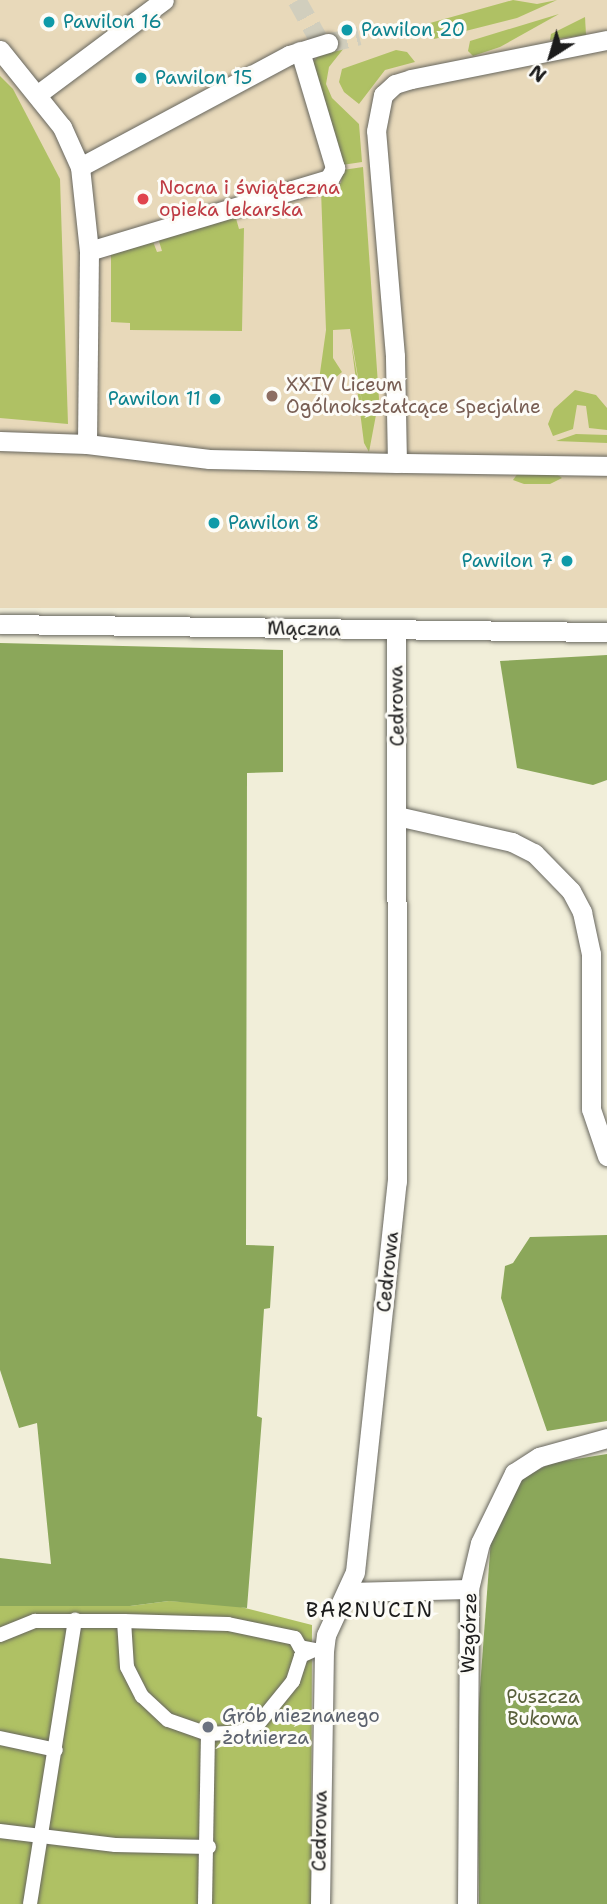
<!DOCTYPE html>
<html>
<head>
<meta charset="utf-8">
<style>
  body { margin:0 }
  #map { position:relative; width:607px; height:1904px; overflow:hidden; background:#f1eed9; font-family:"Shantell Sans",sans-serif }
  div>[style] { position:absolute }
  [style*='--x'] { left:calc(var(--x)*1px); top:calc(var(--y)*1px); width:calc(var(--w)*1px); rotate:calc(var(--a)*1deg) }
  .built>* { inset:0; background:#e8d9ba; transform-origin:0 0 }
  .green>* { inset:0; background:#afc164 }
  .forest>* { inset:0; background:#8ba75a }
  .minor-tunnel>* { height:19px; margin-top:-9.5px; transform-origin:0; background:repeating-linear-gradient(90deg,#d1cebd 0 19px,transparent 0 29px) }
  .roads { filter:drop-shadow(0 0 2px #67665e) drop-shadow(0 0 2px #67665e) }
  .pedestrian>* { height:14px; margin:-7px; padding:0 7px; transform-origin:7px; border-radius:7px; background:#fff }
  .minor>* { height:19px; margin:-9.5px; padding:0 9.5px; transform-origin:9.5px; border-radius:9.5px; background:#fff }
  .dots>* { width:19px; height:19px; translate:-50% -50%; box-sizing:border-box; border:4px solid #fdfcf7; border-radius:50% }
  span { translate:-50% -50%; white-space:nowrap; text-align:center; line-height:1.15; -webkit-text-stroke:6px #fdfcf7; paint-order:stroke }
  .culture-label { font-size:19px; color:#0d838f }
  .left { translate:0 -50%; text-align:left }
  .right { translate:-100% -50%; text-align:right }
  .health-label { font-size:19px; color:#be3a42 }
  .education-label { font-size:19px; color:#785e54 }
  .street-label { font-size:19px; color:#1c1c1c }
  .park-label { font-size:19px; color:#575e39 }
  .worship-label { font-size:19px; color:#5b616d }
  .neighbourhood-label { font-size:21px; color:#1c1c1c; letter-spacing:2px }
  .north { position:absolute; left:516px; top:21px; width:70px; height:70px; -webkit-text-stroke:5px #fdfcf7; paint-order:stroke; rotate:217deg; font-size:19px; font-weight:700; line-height:28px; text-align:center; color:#1c1c1c }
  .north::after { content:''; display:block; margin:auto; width:24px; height:32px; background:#1c1c1c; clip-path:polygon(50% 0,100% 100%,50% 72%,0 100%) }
</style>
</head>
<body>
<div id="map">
  <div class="built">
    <div style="left:0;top:0;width:607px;height:608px"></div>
  </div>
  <div class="green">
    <div style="clip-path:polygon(513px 0,537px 4px,557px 0,517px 18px,434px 39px,430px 23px)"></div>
    <div style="clip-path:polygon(559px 14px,500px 47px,473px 56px,468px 51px,470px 41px)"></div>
    <div style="clip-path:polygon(585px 17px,586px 35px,550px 40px,551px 34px)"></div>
    <div style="clip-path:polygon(344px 48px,329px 67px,326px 84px,332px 98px,359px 124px,362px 162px,342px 165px,313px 62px,320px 54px)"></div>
    <div style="clip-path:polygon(396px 50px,407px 52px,415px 62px,385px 70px,359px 104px,344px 92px,339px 82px,342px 69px)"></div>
    <div style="clip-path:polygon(0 76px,13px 89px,60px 179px,68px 424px,0 418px)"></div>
    <div style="clip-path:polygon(363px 167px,379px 399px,369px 452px,364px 443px,351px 341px,363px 408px,350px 329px,333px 330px,333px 358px,342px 372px,334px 379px,319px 380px,326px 330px,321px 190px,341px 183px,343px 170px)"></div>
    <div style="clip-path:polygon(235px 215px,239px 229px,244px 228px,242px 331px,130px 330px,130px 323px,111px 322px,111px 251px,152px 239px,157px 252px,162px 251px,158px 238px)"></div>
    <div style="clip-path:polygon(575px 390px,596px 395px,607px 408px,607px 430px,589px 428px,586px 406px,577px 405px,573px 429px,553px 436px,548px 424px,554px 409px)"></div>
    <div style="clip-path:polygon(576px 434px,607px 435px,607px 443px,556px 441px)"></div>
    <div style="clip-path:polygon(518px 473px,558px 475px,562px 478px,550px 484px,524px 484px,513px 480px)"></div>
    <div style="clip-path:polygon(169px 1601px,233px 1605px,312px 1625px,311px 1904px,0 1904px,0 1606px,130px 1606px)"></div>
  </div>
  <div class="forest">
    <div style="clip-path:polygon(0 643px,283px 650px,283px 772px,247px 773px,246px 1245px,274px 1246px,270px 1308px,264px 1309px,257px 1416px,262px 1418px,247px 1608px,169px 1601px,130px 1606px,0 1606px,0 1558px,51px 1564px,37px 1423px,19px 1428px,0 1370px)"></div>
    <div style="clip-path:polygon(607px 655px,607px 780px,593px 785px,517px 768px,500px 661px)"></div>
    <div style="clip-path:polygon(607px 1235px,607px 1421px,547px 1431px,501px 1298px,505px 1266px,513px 1263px,530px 1237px)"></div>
    <div style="clip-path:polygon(607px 1454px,607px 1904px,479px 1904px,477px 1729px,492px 1525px,515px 1481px,552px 1463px)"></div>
  </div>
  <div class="minor-tunnel">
    <div style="--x:297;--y:0;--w:43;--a:61.1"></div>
    <div style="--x:328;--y:43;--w:32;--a:-14"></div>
  </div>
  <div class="roads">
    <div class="pedestrian">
      <div style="--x:124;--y:1621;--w:104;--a:1.7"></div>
      <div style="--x:228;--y:1624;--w:68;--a:11.8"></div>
      <div style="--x:295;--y:1638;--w:10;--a:61"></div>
      <div style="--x:300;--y:1647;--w:16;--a:11"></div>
      <div style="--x:0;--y:1635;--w:38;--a:-22"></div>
      <div style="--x:35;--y:1621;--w:89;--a:0"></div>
      <div style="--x:124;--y:1621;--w:46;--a:86.3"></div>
      <div style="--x:127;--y:1667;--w:33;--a:63"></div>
      <div style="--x:142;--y:1696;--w:35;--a:43"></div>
      <div style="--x:168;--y:1720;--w:42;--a:19.3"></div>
      <div style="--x:208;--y:1734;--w:33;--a:-3"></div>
      <div style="--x:241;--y:1732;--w:20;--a:-27"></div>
      <div style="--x:259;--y:1723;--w:54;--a:-51"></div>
      <div style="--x:293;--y:1681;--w:26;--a:-72"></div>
      <div style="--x:301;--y:1656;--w:14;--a:-25"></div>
      <div style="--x:0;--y:1738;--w:57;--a:12.1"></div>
      <div style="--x:0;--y:1831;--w:116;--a:6.9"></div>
      <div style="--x:115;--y:1845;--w:94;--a:1.2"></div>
      <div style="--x:30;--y:1904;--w:288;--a:-81"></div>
      <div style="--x:205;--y:1904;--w:170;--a:-89"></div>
    </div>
    <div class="minor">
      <div style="--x:0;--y:50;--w:99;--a:51.2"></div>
      <div style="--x:62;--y:127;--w:44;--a:65.8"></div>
      <div style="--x:80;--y:167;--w:84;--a:83.9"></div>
      <div style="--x:89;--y:251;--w:193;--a:90.6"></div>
      <div style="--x:38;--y:94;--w:157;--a:-36.7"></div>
      <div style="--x:80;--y:167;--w:237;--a:-28.2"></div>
      <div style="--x:289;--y:55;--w:41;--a:-17.1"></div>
      <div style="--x:89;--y:251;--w:251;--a:-16.7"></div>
      <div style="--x:329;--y:179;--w:13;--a:-61"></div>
      <div style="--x:335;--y:168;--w:122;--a:-106.7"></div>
      <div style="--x:0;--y:441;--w:87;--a:2"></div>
      <div style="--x:87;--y:444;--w:123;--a:7"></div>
      <div style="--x:209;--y:459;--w:188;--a:1.2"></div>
      <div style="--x:397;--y:463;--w:107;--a:-91.1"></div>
      <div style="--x:395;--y:356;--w:226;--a:-94.8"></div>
      <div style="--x:376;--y:131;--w:37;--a:-79"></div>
      <div style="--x:383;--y:95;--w:16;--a:-43"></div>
      <div style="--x:395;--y:84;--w:17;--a:-17"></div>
      <div style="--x:411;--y:79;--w:200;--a:-11.3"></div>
      <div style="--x:397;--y:463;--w:210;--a:0.8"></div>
      <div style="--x:0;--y:624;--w:607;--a:0.76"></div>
      <div style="--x:397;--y:816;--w:118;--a:12.7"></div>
      <div style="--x:512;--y:842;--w:25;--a:27"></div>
      <div style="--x:534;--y:853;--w:53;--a:45.8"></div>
      <div style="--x:571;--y:891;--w:24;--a:62"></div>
      <div style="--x:582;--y:912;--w:43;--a:77.9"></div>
      <div style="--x:591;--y:954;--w:155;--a:90"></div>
      <div style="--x:591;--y:1109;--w:50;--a:71.2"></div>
      <div style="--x:348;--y:1592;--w:121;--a:-1.4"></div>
      <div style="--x:320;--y:1904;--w:253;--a:-89.1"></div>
      <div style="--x:324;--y:1651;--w:16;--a:-83"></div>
      <div style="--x:326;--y:1635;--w:69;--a:-65.3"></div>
      <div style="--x:355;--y:1572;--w:392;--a:-83.9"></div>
      <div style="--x:397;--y:1182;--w:549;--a:-90.1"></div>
      <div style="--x:467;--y:1904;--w:315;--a:-89.6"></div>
      <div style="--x:469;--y:1589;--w:47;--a:-76.6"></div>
      <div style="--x:480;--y:1543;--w:78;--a:-64.1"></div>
      <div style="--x:514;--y:1473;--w:30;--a:-33"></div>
      <div style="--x:539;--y:1457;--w:71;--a:-15.6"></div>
    </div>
  </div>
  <div class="dots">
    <div style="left:49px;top:22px;background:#0f9aa8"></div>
    <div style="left:347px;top:30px;background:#0f9aa8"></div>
    <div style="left:141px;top:78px;background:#0f9aa8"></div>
    <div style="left:143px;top:199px;background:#e0444e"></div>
    <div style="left:272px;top:396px;background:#8d6e63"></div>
    <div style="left:215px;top:399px;background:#0f9aa8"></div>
    <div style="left:214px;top:523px;background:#0f9aa8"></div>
    <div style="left:567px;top:561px;background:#0f9aa8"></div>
    <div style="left:208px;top:1727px;background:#6b7280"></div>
  </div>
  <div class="culture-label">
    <span class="left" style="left:63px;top:22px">Pawilon 16</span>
    <span class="left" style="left:361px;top:30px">Pawilon 20</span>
    <span class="left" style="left:155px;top:78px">Pawilon 15</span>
    <span class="right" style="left:201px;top:399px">Pawilon 11</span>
    <span class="left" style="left:228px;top:523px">Pawilon 8</span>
    <span class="right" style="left:553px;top:561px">Pawilon 7</span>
  </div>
  <div class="health-label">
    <span class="left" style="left:159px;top:199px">Nocna i świąteczna<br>opieka lekarska</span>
  </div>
  <div class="education-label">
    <span class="left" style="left:286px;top:396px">XXIV Liceum<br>Ogólnokształcące Specjalne</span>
  </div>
  <div class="street-label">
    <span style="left:304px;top:629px;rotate:1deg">Mączna</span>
    <span style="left:397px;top:706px;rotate:-91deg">Cedrowa</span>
    <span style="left:388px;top:1272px;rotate:-84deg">Cedrowa</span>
    <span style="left:469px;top:1633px;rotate:-88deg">Wzgórze</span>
    <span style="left:320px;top:1831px;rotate:-89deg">Cedrowa</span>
  </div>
  <div class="park-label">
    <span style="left:543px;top:1708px">Puszcza<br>Bukowa</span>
  </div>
  <div class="worship-label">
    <span class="left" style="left:222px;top:1727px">Grób nieznanego<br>żołnierza</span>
  </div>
  <div class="neighbourhood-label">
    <span style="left:370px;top:1610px">BARNUCIN</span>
  </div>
  <div class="north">N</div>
</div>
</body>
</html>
